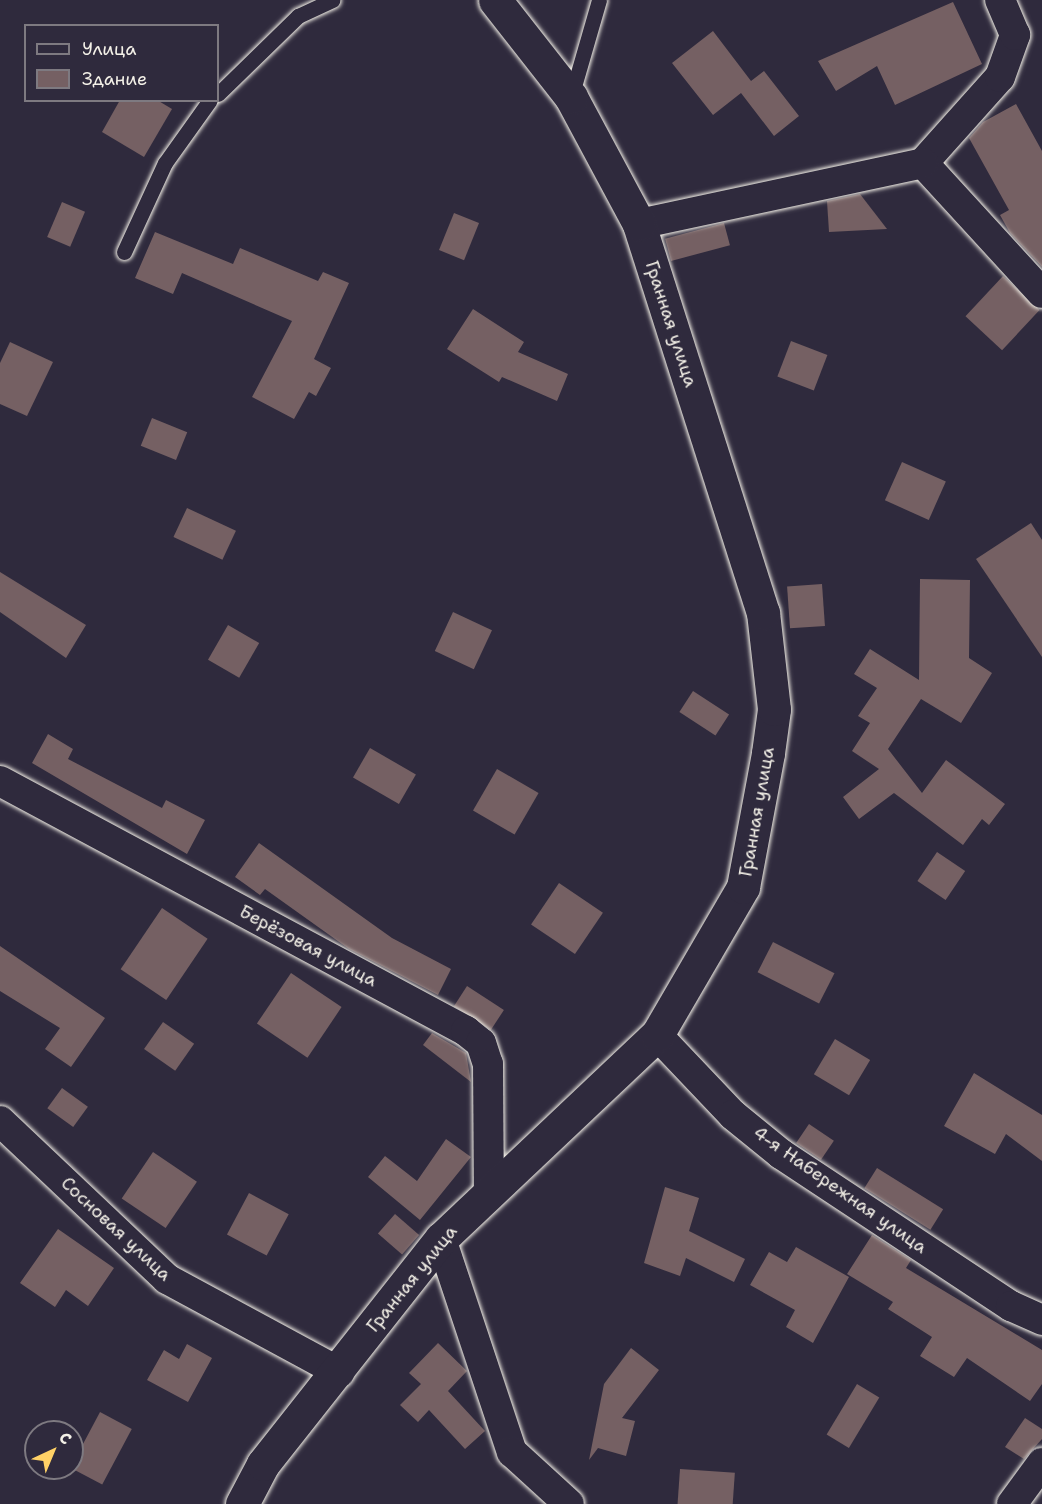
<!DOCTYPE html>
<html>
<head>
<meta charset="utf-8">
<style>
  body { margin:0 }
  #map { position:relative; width:1042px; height:1504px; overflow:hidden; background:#2f2a3d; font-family:"Shantell Sans",sans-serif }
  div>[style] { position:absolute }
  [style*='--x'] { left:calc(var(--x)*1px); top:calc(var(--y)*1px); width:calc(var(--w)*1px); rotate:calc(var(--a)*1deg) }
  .building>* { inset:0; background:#756063; transform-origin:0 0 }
  .roads { filter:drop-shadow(0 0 2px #f4f1e8) drop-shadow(0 0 2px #f4f1e8) }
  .service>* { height:15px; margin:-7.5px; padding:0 7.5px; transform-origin:7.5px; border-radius:7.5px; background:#2f2a3d }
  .minor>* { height:30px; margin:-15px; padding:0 15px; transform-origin:15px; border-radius:15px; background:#2f2a3d }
  .tertiary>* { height:33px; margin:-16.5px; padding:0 16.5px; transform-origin:16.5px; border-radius:16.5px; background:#2f2a3d }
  span { translate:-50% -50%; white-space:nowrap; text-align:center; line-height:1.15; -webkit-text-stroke:5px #2f2a3d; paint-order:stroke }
  .street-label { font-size:18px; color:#f4f1e8 }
  .legend { position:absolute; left:24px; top:24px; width:195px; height:78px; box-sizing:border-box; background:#2f2a3d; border:2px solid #7e7a81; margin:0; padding:8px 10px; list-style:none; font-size:18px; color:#f4f1e8 }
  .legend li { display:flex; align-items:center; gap:12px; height:30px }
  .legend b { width:30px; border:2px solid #7e7a81 }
  .north { position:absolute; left:24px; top:1420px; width:60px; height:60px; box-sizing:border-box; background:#2f2a3d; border:2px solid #7e7a81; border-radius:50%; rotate:44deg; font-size:16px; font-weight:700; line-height:24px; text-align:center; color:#f4f1e8 }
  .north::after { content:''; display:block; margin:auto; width:21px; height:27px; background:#ffd166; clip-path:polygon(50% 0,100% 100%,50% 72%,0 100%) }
</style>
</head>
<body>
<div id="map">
  <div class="building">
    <div style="clip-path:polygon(953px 2px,982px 64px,895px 105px,877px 66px,836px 91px,818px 61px)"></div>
    <div style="clip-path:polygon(713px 31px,751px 81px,764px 71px,799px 116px,774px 136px,741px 93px,713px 115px,672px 63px)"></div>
    <div style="clip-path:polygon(120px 100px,157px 100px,172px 109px,144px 157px,102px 132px)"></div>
    <div style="clip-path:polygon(1016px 104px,1042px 151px,1042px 267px,1010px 233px,1000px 215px,1009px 210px,969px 138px,983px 122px)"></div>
    <div style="clip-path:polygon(860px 194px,887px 229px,829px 232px,827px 201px)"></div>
    <div style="left:62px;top:202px;width:25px;height:38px;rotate:23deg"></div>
    <div style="left:454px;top:213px;width:27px;height:40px;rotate:22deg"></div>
    <div style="left:724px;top:223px;width:23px;height:61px;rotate:75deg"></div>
    <div style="clip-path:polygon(155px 232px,233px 264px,240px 248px,318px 281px,323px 272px,349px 283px,314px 359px,331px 368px,316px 396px,309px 392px,294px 419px,252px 397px,292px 321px,182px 273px,173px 294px,135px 278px)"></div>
    <div style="left:1003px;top:276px;width:50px;height:55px;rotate:43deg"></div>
    <div style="clip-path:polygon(473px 309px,524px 342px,518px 352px,568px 374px,557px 401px,502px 377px,499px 382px,447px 349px)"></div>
    <div style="left:791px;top:341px;width:39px;height:38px;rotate:21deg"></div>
    <div style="clip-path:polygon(10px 342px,53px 362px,27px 416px,0 404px,0 363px)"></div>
    <div style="left:152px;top:418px;width:38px;height:30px;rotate:22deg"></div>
    <div style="left:902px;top:462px;width:48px;height:42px;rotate:24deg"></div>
    <div style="left:187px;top:508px;width:54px;height:32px;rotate:25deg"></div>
    <div style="clip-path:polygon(1031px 523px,1042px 540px,1042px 657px,976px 559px)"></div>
    <div style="clip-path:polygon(0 572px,86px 625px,66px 658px,0 612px)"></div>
    <div style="clip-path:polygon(920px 579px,970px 580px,969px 658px,992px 673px,961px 723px,921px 699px,888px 749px,922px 793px,946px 760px,1005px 804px,989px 825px,982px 819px,963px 845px,894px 793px,859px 819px,843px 797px,879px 769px,852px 751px,870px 723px,858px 716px,877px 688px,854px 674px,870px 649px,919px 680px)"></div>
    <div style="left:822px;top:584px;width:42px;height:35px;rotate:86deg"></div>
    <div style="left:453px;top:612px;width:43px;height:43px;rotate:25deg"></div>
    <div style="left:228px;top:625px;width:36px;height:40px;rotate:30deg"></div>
    <div style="left:693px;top:691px;width:43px;height:25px;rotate:33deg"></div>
    <div style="clip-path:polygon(48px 734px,73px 749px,68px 759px,162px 808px,166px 800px,205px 820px,187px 854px,32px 763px)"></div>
    <div style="left:370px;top:748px;width:53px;height:34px;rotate:30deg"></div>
    <div style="left:497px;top:769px;width:48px;height:48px;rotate:30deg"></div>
    <div style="clip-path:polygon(259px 843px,392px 938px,451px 969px,438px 995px,349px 949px,265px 889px,260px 895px,235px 877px)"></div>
    <div style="left:937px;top:852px;width:34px;height:35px;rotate:34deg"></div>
    <div style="left:559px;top:883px;width:53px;height:50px;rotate:34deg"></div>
    <div style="left:162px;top:908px;width:55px;height:74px;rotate:34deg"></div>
    <div style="left:773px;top:942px;width:69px;height:34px;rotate:27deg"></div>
    <div style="clip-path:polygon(0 946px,105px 1018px,71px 1067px,45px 1049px,60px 1028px,0 991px)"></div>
    <div style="left:291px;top:973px;width:61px;height:61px;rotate:34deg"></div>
    <div style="left:467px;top:986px;width:44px;height:24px;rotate:33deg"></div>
    <div style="left:163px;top:1022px;width:38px;height:33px;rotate:35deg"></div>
    <div style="clip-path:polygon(432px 1033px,466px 1053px,471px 1082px,423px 1045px)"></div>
    <div style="left:835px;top:1039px;width:41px;height:41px;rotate:31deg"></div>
    <div style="clip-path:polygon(974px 1073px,1042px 1115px,1042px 1161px,1006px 1134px,995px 1154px,944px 1126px)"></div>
    <div style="left:62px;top:1088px;width:32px;height:25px;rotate:36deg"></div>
    <div style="left:809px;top:1124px;width:30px;height:23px;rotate:34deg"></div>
    <div style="clip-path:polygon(446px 1139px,471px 1157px,420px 1220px,368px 1177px,385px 1156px,417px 1181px)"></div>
    <div style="left:153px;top:1152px;width:53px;height:56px;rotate:34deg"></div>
    <div style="left:877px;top:1168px;width:78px;height:24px;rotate:32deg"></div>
    <div style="clip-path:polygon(665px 1187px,699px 1198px,689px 1231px,745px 1259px,734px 1282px,686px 1258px,680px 1276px,644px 1263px)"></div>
    <div style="left:249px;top:1193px;width:45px;height:47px;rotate:28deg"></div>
    <div style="left:395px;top:1214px;width:32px;height:26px;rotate:41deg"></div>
    <div style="clip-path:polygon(58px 1229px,114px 1268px,88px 1306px,66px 1290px,55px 1307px,20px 1283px)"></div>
    <div style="clip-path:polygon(872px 1235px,911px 1260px,906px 1268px,1042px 1350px,1042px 1384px,1030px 1401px,967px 1358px,954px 1377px,920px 1356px,932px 1337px,888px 1309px,893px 1302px,847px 1274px)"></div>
    <div style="clip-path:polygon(796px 1247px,849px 1277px,813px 1343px,786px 1327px,795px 1310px,750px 1285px,769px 1252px,787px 1262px)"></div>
    <div style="clip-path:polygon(438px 1343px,467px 1371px,448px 1391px,485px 1431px,465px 1449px,429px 1410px,418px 1422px,400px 1405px,421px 1384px,409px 1373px)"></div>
    <div style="clip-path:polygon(187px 1344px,212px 1358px,188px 1402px,147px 1380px,164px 1350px,179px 1359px)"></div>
    <div style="clip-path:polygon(631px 1348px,659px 1370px,622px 1418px,635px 1421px,626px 1456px,598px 1448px,589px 1460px,604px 1384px)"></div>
    <div style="left:857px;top:1384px;width:26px;height:59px;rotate:31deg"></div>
    <div style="left:100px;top:1412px;width:36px;height:63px;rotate:28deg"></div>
    <div style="clip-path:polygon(1025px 1418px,1042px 1429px,1042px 1439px,1024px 1459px,1005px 1447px)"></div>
    <div style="left:680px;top:1469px;width:55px;height:35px;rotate:4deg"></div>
  </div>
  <div class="roads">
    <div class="service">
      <div style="--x:218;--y:94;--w:112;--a:-44.3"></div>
      <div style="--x:298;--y:16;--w:38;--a:-25"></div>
      <div style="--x:571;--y:97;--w:101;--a:-73.9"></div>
      <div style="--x:124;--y:252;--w:98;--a:-65.3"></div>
      <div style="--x:165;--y:163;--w:77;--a:-54.5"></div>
    </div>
    <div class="minor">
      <div style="--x:923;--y:163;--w:115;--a:-48.2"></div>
      <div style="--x:1000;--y:77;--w:45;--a:-70.3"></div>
      <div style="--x:1015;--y:35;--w:38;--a:-113"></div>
      <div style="--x:923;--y:163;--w:176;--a:47.5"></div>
      <div style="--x:639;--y:224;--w:290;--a:-12.1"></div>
      <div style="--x:0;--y:781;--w:529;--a:28.21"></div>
      <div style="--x:466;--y:1031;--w:19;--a:39"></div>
      <div style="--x:481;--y:1043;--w:22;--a:72"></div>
      <div style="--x:488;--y:1064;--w:130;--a:89.6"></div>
      <div style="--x:657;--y:1035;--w:110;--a:46.5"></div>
      <div style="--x:733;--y:1115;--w:62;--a:39.1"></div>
      <div style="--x:781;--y:1154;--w:276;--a:33.5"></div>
      <div style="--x:1011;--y:1306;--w:34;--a:24"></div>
      <div style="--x:0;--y:1121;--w:230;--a:43.4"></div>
      <div style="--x:167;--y:1279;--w:196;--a:28.4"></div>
      <div style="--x:441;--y:1239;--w:225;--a:71.6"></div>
      <div style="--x:512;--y:1452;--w:77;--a:42.4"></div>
      <div style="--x:1012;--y:1504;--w:51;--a:-53.8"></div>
    </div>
    <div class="tertiary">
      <div style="--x:242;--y:1504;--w:45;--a:-62.3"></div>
      <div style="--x:263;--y:1464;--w:287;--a:-51.7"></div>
      <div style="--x:441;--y:1239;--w:297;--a:-43.4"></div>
      <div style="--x:657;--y:1035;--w:171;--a:-59.8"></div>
      <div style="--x:743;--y:887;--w:136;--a:-79.4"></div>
      <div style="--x:768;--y:753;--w:44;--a:-82.2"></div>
      <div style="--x:774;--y:709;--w:97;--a:-96.5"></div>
      <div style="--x:763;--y:613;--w:408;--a:-107.7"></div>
      <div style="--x:639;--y:224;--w:144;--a:-118.2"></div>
      <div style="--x:571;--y:97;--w:123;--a:-128.1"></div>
    </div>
  </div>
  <div class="street-label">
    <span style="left:671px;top:324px;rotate:72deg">Гранная улица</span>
    <span style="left:757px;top:812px;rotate:-80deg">Гранная улица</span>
    <span style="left:308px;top:946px;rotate:28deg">Берёзовая улица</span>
    <span style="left:840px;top:1190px;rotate:35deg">4-я Набережная улица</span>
    <span style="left:116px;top:1229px;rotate:43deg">Сосновая улица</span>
    <span style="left:412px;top:1279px;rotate:-51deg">Гранная улица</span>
  </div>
  <ul class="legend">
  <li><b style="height:8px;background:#2f2a3d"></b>Улица</li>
  <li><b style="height:16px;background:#756063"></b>Здание</li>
  </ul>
  <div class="north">С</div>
</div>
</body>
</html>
